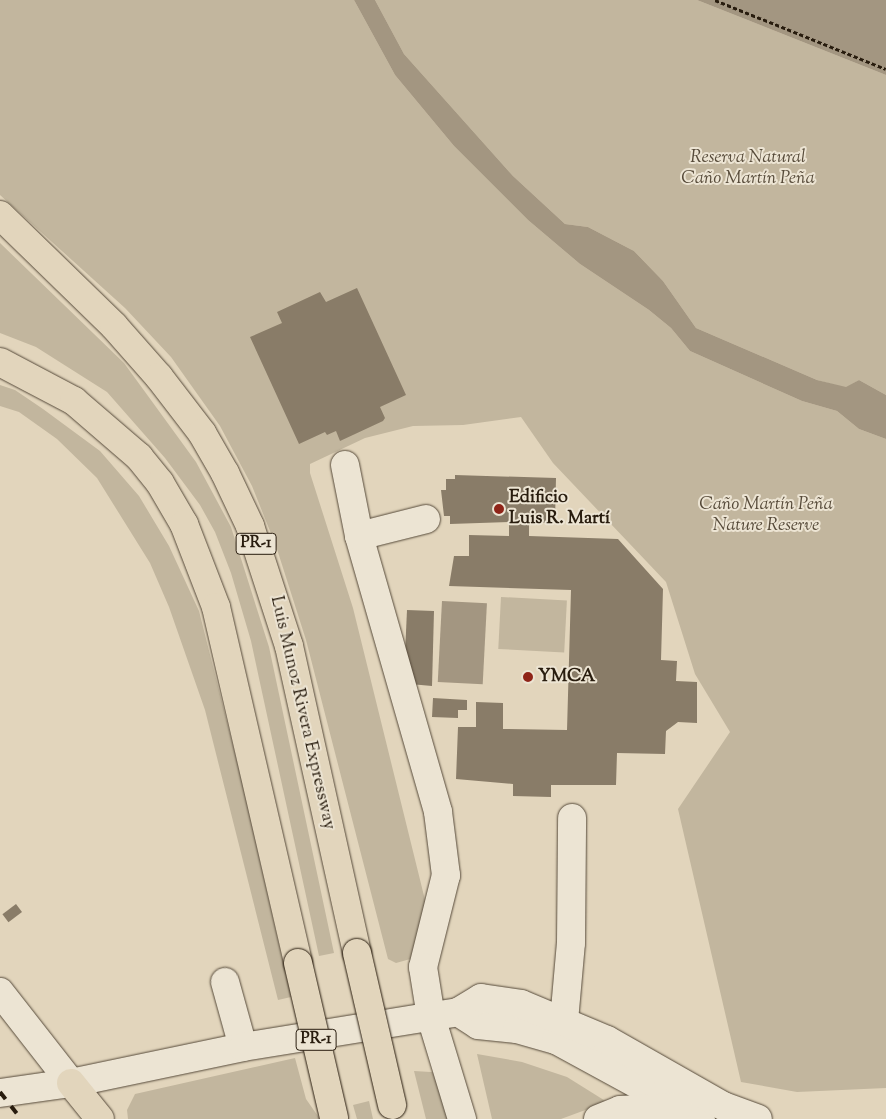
<!DOCTYPE html>
<html>
<head>
<meta charset="utf-8">
<style>
  body { margin:0 }
  #map { position:relative; width:886px; height:1119px; overflow:hidden; background:#e2d5bc; font-family:"Sorts Mill Goudy",serif }
  div>[style] { position:absolute }
  [style*='--x'] { left:calc(var(--x)*1px); top:calc(var(--y)*1px); width:calc(var(--w)*1px); rotate:calc(var(--a)*1deg) }
  .green>* { inset:0; background:#c2b69e; transform-origin:0 0 }
  .water>* { inset:0; background:#a39681; transform-origin:0 0 }
  .building>* { inset:0; background:#897c68; transform-origin:0 0 }
  .path>* { height:3px; margin-top:-1.5px; transform-origin:0; background:repeating-linear-gradient(90deg,#281c0e 0 4px,transparent 0 6.5px) }
  .roads { filter:drop-shadow(0 0 1px #564a3a) drop-shadow(0 0 1px #564a3a) }
  .minor>* { height:28px; margin:-14px; padding:0 14px; transform-origin:14px; border-radius:14px; background:#ece4d3 }
  .highway>* { height:28px; margin:-14px; padding:0 14px; transform-origin:14px; border-radius:14px; background:#e2d5bc }
  .rail>* { height:4px; margin-top:-2px; transform-origin:0; background:repeating-linear-gradient(90deg,#281c0e 0 9px,transparent 0 18px) }
  .bridges { filter:drop-shadow(0 0 1px #281c0e) drop-shadow(0 0 1px #281c0e) }
  .highway-bridge>* { height:28px; margin:-14px; padding:0 14px; transform-origin:14px; border-radius:14px; background:#e2d5bc }
  .dots>* { width:14px; height:14px; translate:-50% -50%; box-sizing:border-box; border:2px solid #ece4d3; border-radius:50% }
  span { translate:-50% -50%; white-space:nowrap; text-align:center; line-height:1.15; -webkit-text-stroke:4px #ece4d3; paint-order:stroke }
  .shield-label span { padding:1px 4px; background:#ece4d3; border:1px solid; border-radius:4px; -webkit-text-stroke-width:0 }
  .shield-label { font-size:16px; color:#281c0e; font-weight:700 }
  .park-label { font-size:18px; color:#564a39; font-style:italic }
  .poi-label { font-size:18px; color:#281c0e; font-weight:700 }
  .left { translate:0 -50%; text-align:left }
  .street-label { font-size:18px; color:#281c0e }
</style>
</head>
<body>
<div id="map">
  <div class="green">
    <div style="clip-path:polygon(0 0,354px 0,395px 75px,454px 146px,528px 220px,580px 264px,649px 310px,671px 328px,690px 351px,802px 401px,837px 411px,859px 429px,886px 439px,886px 1088px,797px 1092px,741px 1082px,678px 809px,730px 732px,695px 674px,666px 582px,553px 463px,521px 417px,463px 425px,413px 426px,365px 438px,310px 464px,310px 473px,353px 608px,426px 904px,414px 958px,396px 963px,388px 959px,306px 640px,276px 546px,252px 486px,220px 426px,171px 357px,125px 308px,0 195px)"></div>
    <div style="clip-path:polygon(375px 0,697px 0,886px 75px,886px 395px,859px 380px,846px 388px,817px 380px,696px 328px,663px 281px,634px 251px,588px 227px,565px 224px,513px 176px,404px 54px)"></div>
    <div style="clip-path:polygon(0 243px,124px 363px,196px 462px,231px 527px,269px 647px,334px 953px,319px 956px,251px 641px,231px 573px,215px 532px,200px 505px,165px 458px,107px 392px,36px 347px,0 333px)"></div>
    <div style="clip-path:polygon(0 385px,15px 390px,43px 409px,100px 451px,139px 496px,169px 546px,199px 611px,241px 777px,291px 997px,278px 1000px,205px 710px,169px 607px,150px 563px,97px 478px,57px 439px,19px 412px,0 406px)"></div>
    <div style="left:501px;top:597px;width:66px;height:52px;rotate:3deg"></div>
    <div style="clip-path:polygon(477px 1054px,522px 1062px,567px 1077px,607px 1102px,561px 1119px,492px 1119px)"></div>
    <div style="clip-path:polygon(295px 1058px,306px 1099px,320px 1119px,128px 1119px,127px 1110px,135px 1094px)"></div>
    <div style="clip-path:polygon(414px 1071px,447px 1073px,459px 1119px,426px 1119px)"></div>
    <div style="clip-path:polygon(369px 1101px,373px 1119px,357px 1119px,353px 1105px)"></div>
  </div>
  <div class="water">
    <div style="clip-path:polygon(354px 0,375px 0,404px 54px,513px 176px,565px 224px,588px 227px,634px 251px,663px 281px,696px 328px,817px 380px,846px 387px,859px 380px,886px 395px,886px 439px,859px 429px,837px 411px,802px 401px,690px 351px,671px 328px,649px 310px,580px 264px,528px 220px,454px 146px,395px 75px)"></div>
    <div style="clip-path:polygon(697px 0,886px 0,886px 75px)"></div>
    <div style="left:442px;top:601px;width:45px;height:81px;rotate:3deg"></div>
  </div>
  <div class="building">
    <div style="clip-path:polygon(357px 288px,406px 395px,380px 407px,385px 418px,383px 421px,340px 441px,336px 431px,327px 435px,325px 432px,299px 444px,250px 337px,282px 323px,277px 312px,320px 292px,326px 302px)"></div>
    <div style="clip-path:polygon(455px 475px,556px 478px,555px 522px,529px 524px,529px 536px,618px 539px,663px 589px,661px 660px,677px 661px,676px 681px,697px 682px,697px 723px,678px 722px,666px 731px,665px 754px,617px 753px,616px 785px,551px 785px,551px 797px,513px 796px,513px 784px,456px 779px,458px 727px,476px 727px,476px 702px,503px 703px,503px 729px,567px 730px,571px 590px,449px 586px,454px 556px,469px 556px,469px 535px,509px 536px,509px 522px,450px 524px,450px 516px,444px 516px,441px 490px,446px 490px,446px 479px,455px 479px)"></div>
    <div style="clip-path:polygon(407px 610px,434px 611px,432px 686px,410px 684px,405px 654px)"></div>
    <div style="clip-path:polygon(433px 698px,467px 700px,467px 710px,458px 710px,458px 718px,432px 717px)"></div>
    <div style="left:16px;top:904px;width:10px;height:17px;rotate:53deg"></div>
  </div>
  <div class="path">
    <div style="--x:715;--y:0;--w:184;--a:22"></div>
  </div>
  <div class="roads">
    <div class="minor">
      <div style="--x:345;--y:465;--w:72;--a:78.8"></div>
      <div style="--x:359;--y:536;--w:287;--a:74"></div>
      <div style="--x:438;--y:812;--w:64;--a:82.8"></div>
      <div style="--x:446;--y:875;--w:95;--a:104"></div>
      <div style="--x:423;--y:967;--w:51;--a:80.9"></div>
      <div style="--x:431;--y:1017;--w:107;--a:73.1"></div>
      <div style="--x:359;--y:536;--w:69;--a:-14.2"></div>
      <div style="--x:225;--y:982;--w:67;--a:74.5"></div>
      <div style="--x:0;--y:992;--w:115;--a:52"></div>
      <div style="--x:458;--y:1012;--w:24;--a:33"></div>
      <div style="--x:478;--y:1025;--w:39;--a:6"></div>
      <div style="--x:517;--y:1029;--w:41;--a:15.8"></div>
      <div style="--x:556;--y:1040;--w:165;--a:28.6"></div>
      <div style="--x:564;--y:1021;--w:78;--a:-84.9"></div>
      <div style="--x:571;--y:943;--w:125;--a:-89.5"></div>
      <div style="--x:0;--y:1093;--w:72;--a:-8"></div>
      <div style="--x:71;--y:1083;--w:176;--a:-11.8"></div>
      <div style="--x:243;--y:1047;--w:218;--a:-9.2"></div>
      <div style="--x:458;--y:1012;--w:27;--a:-31"></div>
      <div style="--x:481;--y:998;--w:40;--a:8.5"></div>
      <div style="--x:521;--y:1004;--w:93;--a:22.7"></div>
      <div style="--x:607;--y:1040;--w:133;--a:29.6"></div>
      <div style="--x:723;--y:1106;--w:37;--a:20"></div>
      <div style="--x:598;--y:1119;--w:24;--a:-22"></div>
      <div style="--x:620;--y:1110;--w:58;--a:-3"></div>
    </div>
    <div class="highway">
      <div style="--x:0;--y:215;--w:159;--a:44.2"></div>
      <div style="--x:114;--y:326;--w:68;--a:48.6"></div>
      <div style="--x:159;--y:377;--w:71;--a:52.5"></div>
      <div style="--x:202;--y:433;--w:46;--a:60.1"></div>
      <div style="--x:225;--y:473;--w:59;--a:64.7"></div>
      <div style="--x:250;--y:526;--w:126;--a:72"></div>
      <div style="--x:289;--y:646;--w:314;--a:77.5"></div>
      <div style="--x:0;--y:362;--w:84;--a:27.8"></div>
      <div style="--x:74;--y:401;--w:86;--a:40.7"></div>
      <div style="--x:139;--y:457;--w:33;--a:51"></div>
      <div style="--x:160;--y:483;--w:48;--a:59.7"></div>
      <div style="--x:184;--y:524;--w:89;--a:68.9"></div>
      <div style="--x:216;--y:607;--w:365;--a:77"></div>
      <div style="--x:71;--y:1083;--w:46;--a:51.1"></div>
    </div>
  </div>
  <div class="rail">
    <div style="--x:0;--y:1092;--w:34;--a:52"></div>
  </div>
  <div class="bridges">
    <div class="highway-bridge">
      <div style="--x:357;--y:953;--w:156;--a:77"></div>
      <div style="--x:298;--y:963;--w:159;--a:76.9"></div>
    </div>
  </div>
  <div class="dots">
    <div style="left:499px;top:509px;background:#8f2418"></div>
    <div style="left:528px;top:677px;background:#8f2418"></div>
  </div>
  <div class="shield-label">
    <span style="left:256px;top:544px">PR-1</span>
    <span style="left:316px;top:1040px">PR-1</span>
  </div>
  <div class="park-label">
    <span style="left:748px;top:169px">Reserva Natural<br>Caño Martín Peña</span>
    <span style="left:766px;top:516px">Caño Martín Peña<br>Nature Reserve</span>
  </div>
  <div class="poi-label">
    <span class="left" style="left:509px;top:509px">Edificio<br>Luis R. Martí</span>
    <span class="left" style="left:538px;top:677px">YMCA</span>
  </div>
  <div class="street-label">
    <span style="left:302px;top:713px;rotate:77deg">Luis Munoz Rivera Expressway</span>
  </div>
</div>
</body>
</html>
